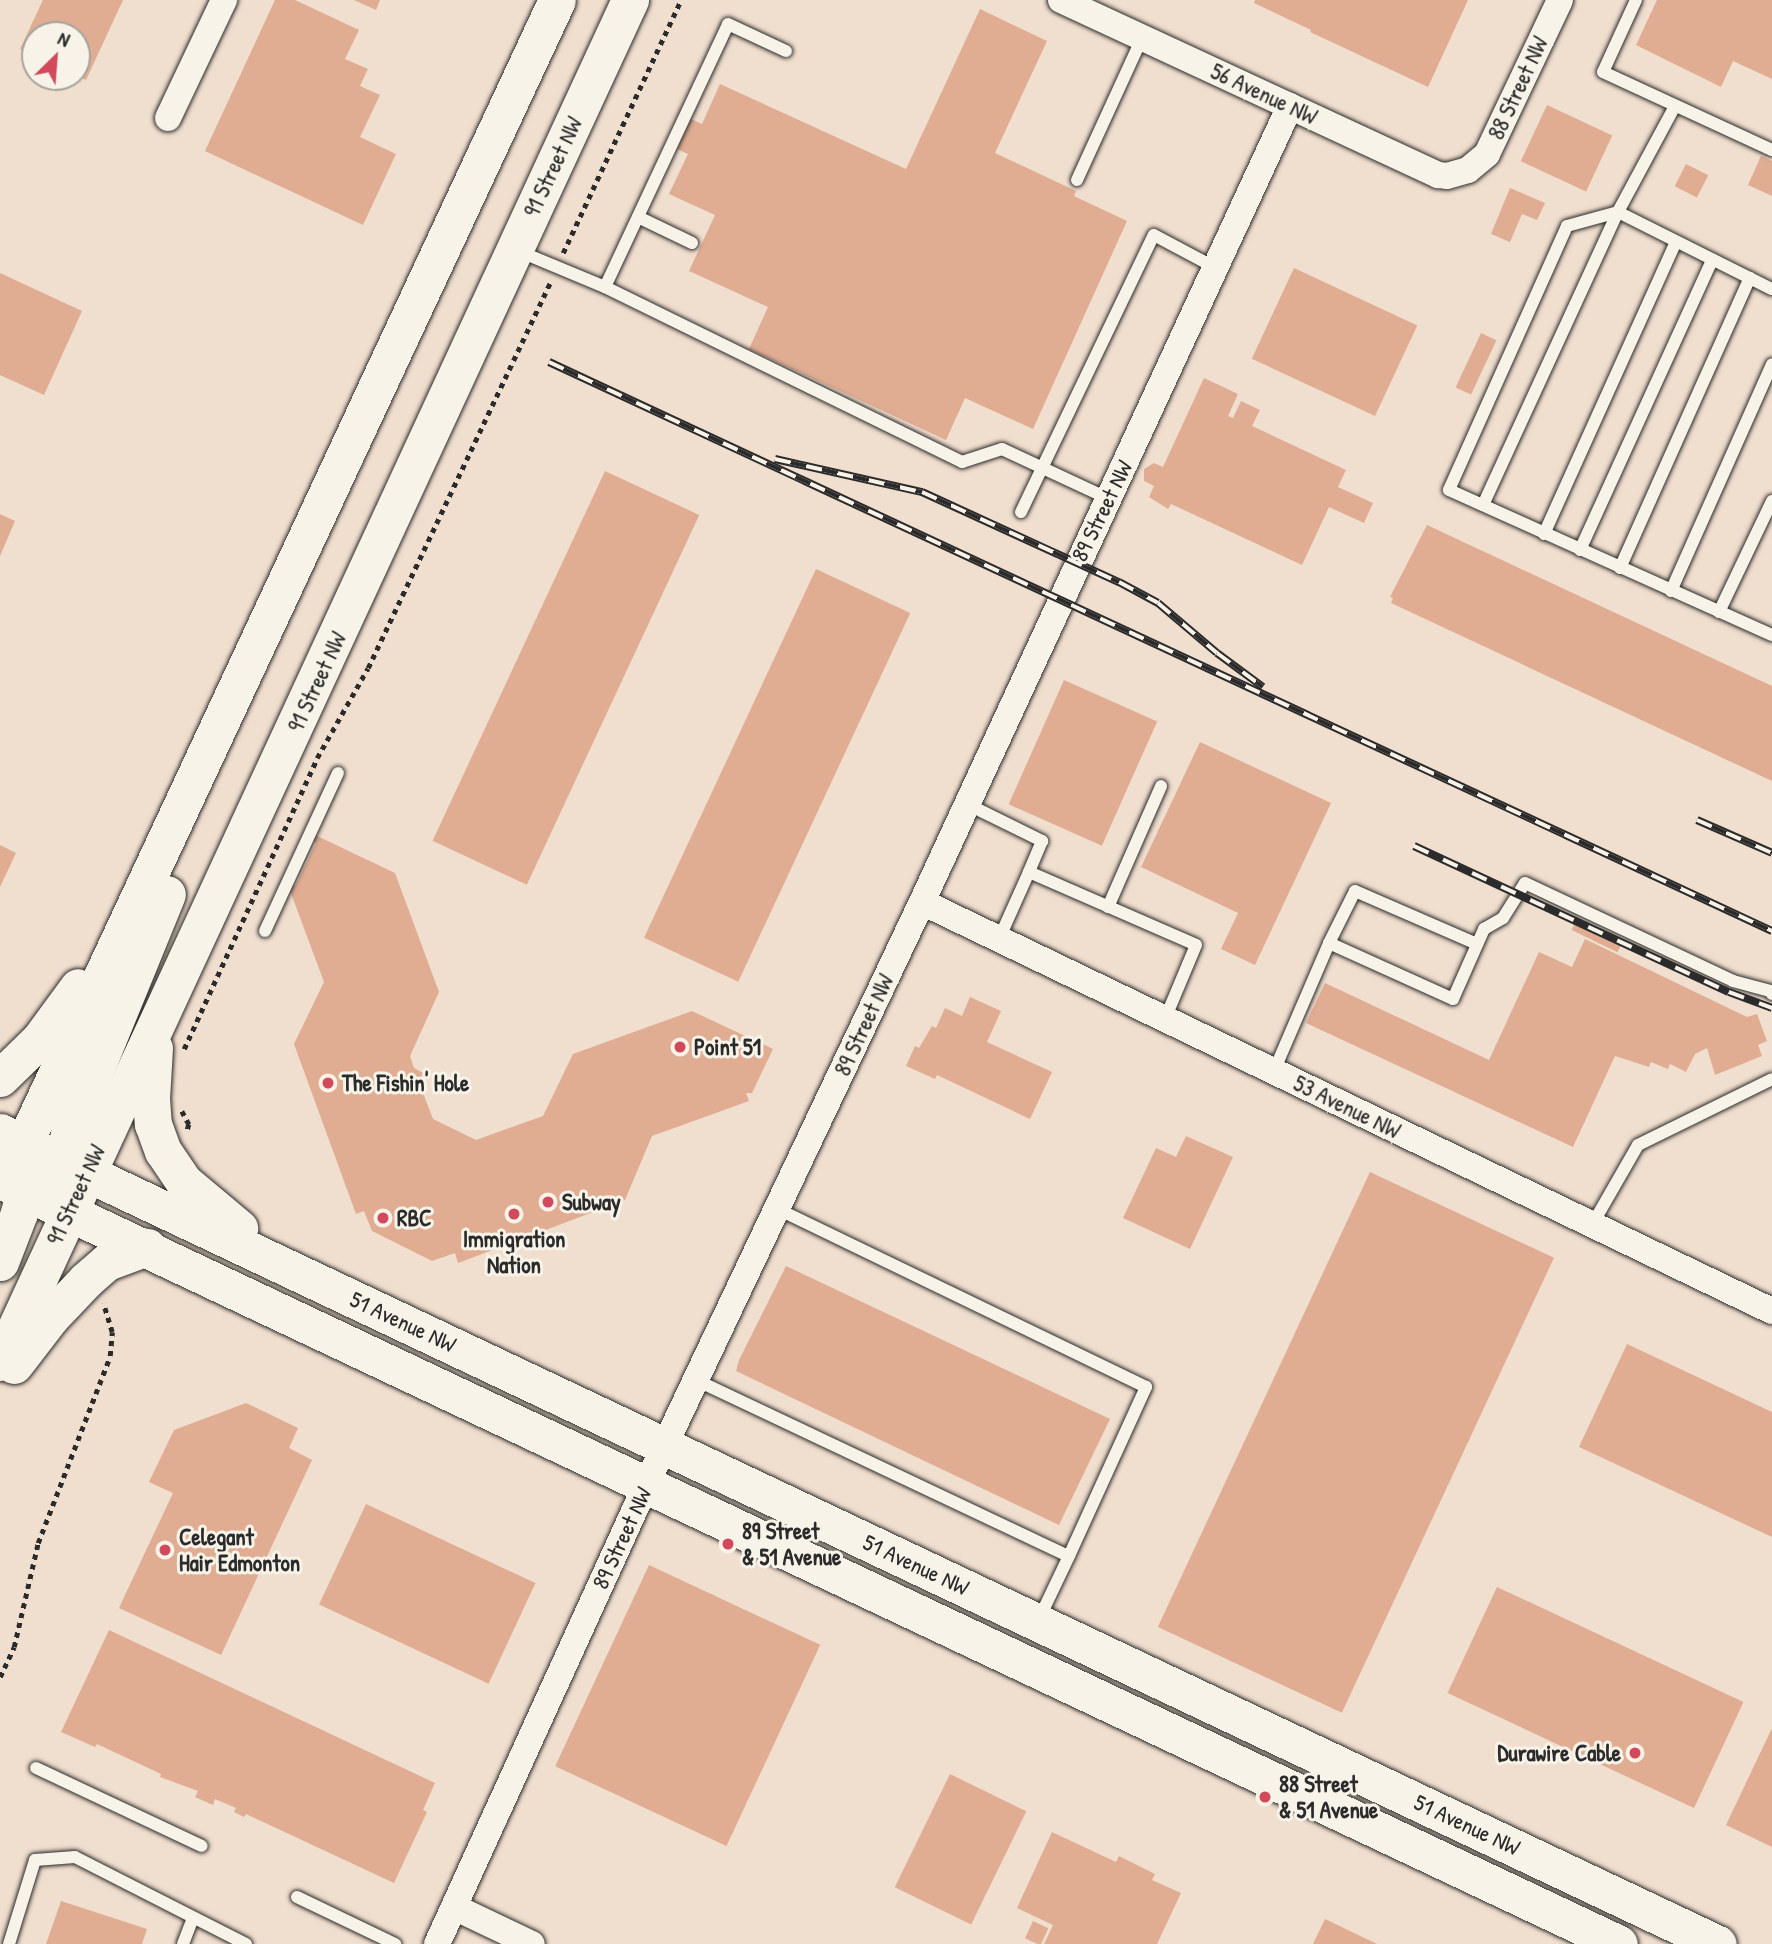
<!DOCTYPE html>
<html>
<head>
<meta charset="utf-8">
<style>
  body { margin:0 }
  #map { position:relative; width:1772px; height:1944px; overflow:hidden; background:#f0dece; font-family:"Patrick Hand",sans-serif }
  div>[style] { position:absolute }
  [style*='--x'] { left:calc(var(--x)*1px); top:calc(var(--y)*1px); width:calc(var(--w)*1px); rotate:calc(var(--a)*1deg) }
  .building>* { inset:0; background:#e0ad93; transform-origin:0 0 }
  .path>* { height:4.5px; margin-top:-2.25px; transform-origin:0; background:repeating-linear-gradient(90deg,#2b2b2b 0 5px,transparent 0 10px) }
  .roads { filter:drop-shadow(0 0 2px #2b2b2b) drop-shadow(0 0 2px #2b2b2b) }
  .lane>* { height:12px; margin:-6px; padding:0 6px; transform-origin:6px; border-radius:6px; background:#f7f3e8 }
  .street>* { height:26px; margin:-13px; padding:0 13px; transform-origin:13px; border-radius:13px; background:#f7f3e8 }
  .secondary>* { height:37px; margin:-18.5px; padding:0 18.5px; transform-origin:18.5px; border-radius:18.5px; background:#f7f3e8 }
  .rail>* { height:8px; margin-top:-4px; transform-origin:0; background:repeating-linear-gradient(90deg,#f7f3e8 0 16px,#2b2b2b 0 32px); box-sizing:border-box; border-block:2px solid #2b2b2b }
  .dots>* { width:19px; height:19px; translate:-50% -50%; box-sizing:border-box; border:4px solid #f7f3e8; border-radius:50% }
  span { translate:-50% -50%; white-space:nowrap; text-align:center; line-height:1.15; -webkit-text-stroke:6px #f7f3e8; paint-order:stroke }
  .street-label { font-size:23px; color:#2b2b2b }
  .poi-label { font-size:23px; color:#2b2b2b; font-weight:700 }
  .left { translate:0 -50%; text-align:left }
  .right { translate:-100% -50%; text-align:right }
  .north { position:absolute; left:21px; top:21px; width:70px; height:70px; box-sizing:border-box; background:#f7f3e8; border:2px solid #a5a39c; border-radius:50%; rotate:25deg; font-size:19px; font-weight:700; line-height:28px; text-align:center; color:#2b2b2b }
  .north::after { content:''; display:block; margin:auto; width:24px; height:32px; background:#d1495b; clip-path:polygon(50% 0,100% 100%,50% 72%,0 100%) }
</style>
</head>
<body>
<div id="map">
  <div class="building">
    <div style="clip-path:polygon(43px 0,123px 0,86px 80px,77px 76px,77px 35px,35px 35px,35px 56px,20px 49px)"></div>
    <div style="clip-path:polygon(275px 0,295px 0,359px 30px,345px 59px,368px 69px,360px 86px,380px 95px,360px 137px,396px 154px,363px 225px,205px 151px)"></div>
    <div style="clip-path:polygon(354px 0,380px 0,376px 10px)"></div>
    <div style="clip-path:polygon(1255px 0,1468px 0,1428px 87px,1310px 32px,1311px 30px,1254px 3px)"></div>
    <div style="clip-path:polygon(1657px 0,1772px 0,1772px 79px,1733px 61px,1721px 87px,1636px 45px)"></div>
    <div style="clip-path:polygon(980px 9px,1047px 41px,995px 153px,1076px 191px,1074px 196px,1127px 221px,1033px 429px,965px 398px,946px 440px,749px 349px,768px 307px,689px 271px,715px 215px,669px 194px,688px 154px,677px 149px,691px 119px,702px 124px,720px 84px,906px 169px)"></div>
    <div style="left:1547px;top:105px;width:72px;height:62px;rotate:25deg"></div>
    <div style="clip-path:polygon(1761px 156px,1772px 161px,1772px 196px,1748px 185px)"></div>
    <div style="left:1686px;top:164px;width:25px;height:25px;rotate:27deg"></div>
    <div style="clip-path:polygon(1510px 188px,1545px 203px,1537px 220px,1522px 214px,1510px 242px,1491px 234px)"></div>
    <div style="left:1294px;top:268px;width:136px;height:100px;rotate:25deg"></div>
    <div style="clip-path:polygon(0 273px,82px 311px,44px 395px,0 375px)"></div>
    <div style="left:1481px;top:333px;width:17px;height:60px;rotate:25deg"></div>
    <div style="clip-path:polygon(1204px 378px,1238px 394px,1228px 416px,1233px 418px,1241px 401px,1260px 410px,1252px 426px,1346px 470px,1338px 487px,1373px 503px,1364px 523px,1329px 507px,1302px 565px,1171px 504px,1168px 509px,1149px 497px,1154px 486px,1144px 481px,1144px 469px,1154px 463px,1163px 467px)"></div>
    <div style="left:605px;top:471px;width:104px;height:408px;rotate:25deg"></div>
    <div style="clip-path:polygon(0 514px,15px 521px,0 556px)"></div>
    <div style="clip-path:polygon(1427px 525px,1772px 686px,1772px 781px,1391px 603px,1393px 598px,1390px 597px)"></div>
    <div style="left:816px;top:569px;width:104px;height:407px;rotate:25deg"></div>
    <div style="left:1064px;top:680px;width:102px;height:136px;rotate:24deg"></div>
    <div style="clip-path:polygon(1200px 742px,1331px 803px,1255px 965px,1221px 949px,1238px 913px,1141px 867px)"></div>
    <div style="clip-path:polygon(315px 835px,395px 873px,439px 992px,410px 1056px,414px 1068px,425px 1074px,426px 1082px,421px 1088px,433px 1119px,476px 1140px,543px 1116px,573px 1054px,692px 1011px,773px 1049px,752px 1093px,746px 1093px,749px 1101px,652px 1136px,625px 1200px,458px 1263px,455px 1253px,432px 1261px,372px 1231px,364px 1211px,356px 1214px,294px 1044px,324px 982px,289px 888px,296px 885px,316px 843px,312px 841px)"></div>
    <div style="clip-path:polygon(0 845px,16px 853px,0 887px)"></div>
    <div style="left:1576px;top:921px;width:51px;height:10px;rotate:26deg"></div>
    <div style="clip-path:polygon(1585px 939px,1747px 1017px,1757px 1014px,1767px 1041px,1758px 1045px,1762px 1056px,1715px 1075px,1707px 1048px,1695px 1054px,1686px 1072px,1670px 1064px,1668px 1069px,1651px 1062px,1649px 1067px,1615px 1056px,1573px 1147px,1306px 1023px,1325px 983px,1489px 1060px,1539px 952px,1572px 967px)"></div>
    <div style="clip-path:polygon(970px 997px,1001px 1011px,987px 1042px,1052px 1072px,1030px 1119px,937px 1075px,935px 1079px,906px 1066px,915px 1046px,919px 1048px,932px 1026px,936px 1028px,945px 1008px,962px 1016px)"></div>
    <div style="clip-path:polygon(1186px 1136px,1233px 1157px,1190px 1249px,1123px 1218px,1156px 1148px,1176px 1157px)"></div>
    <div style="left:1370px;top:1172px;width:203px;height:502px;rotate:25deg"></div>
    <div style="clip-path:polygon(786px 1266px,1110px 1419px,1059px 1525px,736px 1371px,739px 1360px)"></div>
    <div style="clip-path:polygon(1627px 1344px,1772px 1412px,1772px 1537px,1579px 1447px)"></div>
    <div style="clip-path:polygon(246px 1403px,298px 1428px,289px 1448px,312px 1460px,221px 1655px,119px 1608px,173px 1493px,149px 1482px,174px 1430px)"></div>
    <div style="left:366px;top:1504px;width:187px;height:111px;rotate:25deg"></div>
    <div style="left:649px;top:1565px;width:189px;height:222px;rotate:25deg"></div>
    <div style="left:1497px;top:1587px;width:272px;height:117px;rotate:25deg"></div>
    <div style="clip-path:polygon(109px 1630px,435px 1783px,423px 1810px,427px 1812px,394px 1883px,246px 1814px,244px 1817px,234px 1812px,236px 1808px,215px 1799px,213px 1805px,195px 1797px,198px 1791px,160px 1777px,161px 1774px,97px 1744px,95px 1747px,61px 1732px)"></div>
    <div style="clip-path:polygon(1772px 1728px,1772px 1847px,1726px 1825px)"></div>
    <div style="left:950px;top:1774px;width:85px;height:126px;rotate:26deg"></div>
    <div style="clip-path:polygon(1052px 1832px,1116px 1862px,1119px 1856px,1155px 1874px,1152px 1880px,1181px 1893px,1157px 1944px,1044px 1944px,1053px 1925px,1017px 1908px)"></div>
    <div style="clip-path:polygon(61px 1901px,147px 1929px,142px 1944px,46px 1944px)"></div>
    <div style="clip-path:polygon(1325px 1919px,1377px 1944px,1313px 1944px)"></div>
    <div style="left:1033px;top:1921px;width:17px;height:19px;rotate:25deg"></div>
  </div>
  <div class="path">
    <div style="--x:563;--y:253;--w:279;--a:-65"></div>
    <div style="--x:184;--y:1049;--w:320;--a:-65.4"></div>
    <div style="--x:317;--y:758;--w:103;--a:-60.5"></div>
    <div style="--x:368;--y:668;--w:429;--a:-64.7"></div>
    <div style="--x:182;--y:1111;--w:15;--a:62"></div>
    <div style="--x:189;--y:1124;--w:8;--a:104"></div>
    <div style="--x:0;--y:1677;--w:33;--a:-65"></div>
    <div style="--x:14;--y:1647;--w:107;--a:-77"></div>
    <div style="--x:38;--y:1543;--w:200;--a:-68.9"></div>
    <div style="--x:110;--y:1356;--w:24;--a:-85"></div>
    <div style="--x:112;--y:1332;--w:30;--a:-107"></div>
  </div>
  <div class="roads">
    <div class="lane">
      <div style="--x:1636;--y:0;--w:79;--a:114.6"></div>
      <div style="--x:1603;--y:72;--w:186;--a:24.8"></div>
      <div style="--x:1675;--y:106;--w:120;--a:118.3"></div>
      <div style="--x:1618;--y:212;--w:172;--a:26.6"></div>
      <div style="--x:1077;--y:180;--w:156;--a:-65.4"></div>
      <div style="--x:1618;--y:212;--w:53;--a:164.6"></div>
      <div style="--x:1567;--y:226;--w:289;--a:114.1"></div>
      <div style="--x:1449;--y:490;--w:354;--a:24.2"></div>
      <div style="--x:638;--y:217;--w:60;--a:25.7"></div>
      <div style="--x:516;--y:250;--w:96;--a:22.6"></div>
      <div style="--x:605;--y:287;--w:290;--a:-64.9"></div>
      <div style="--x:728;--y:24;--w:64;--a:25"></div>
      <div style="--x:605;--y:287;--w:398;--a:26.1"></div>
      <div style="--x:962;--y:462;--w:42;--a:-18"></div>
      <div style="--x:1002;--y:449;--w:118;--a:25"></div>
      <div style="--x:1483;--y:505;--w:323;--a:-65.3"></div>
      <div style="--x:1021;--y:512;--w:307;--a:-64.4"></div>
      <div style="--x:1154;--y:235;--w:70;--a:28"></div>
      <div style="--x:1544;--y:534;--w:320;--a:-65.7"></div>
      <div style="--x:1580;--y:550;--w:319;--a:-65.5"></div>
      <div style="--x:1620;--y:568;--w:318;--a:-65.9"></div>
      <div style="--x:1671;--y:591;--w:248;--a:-66"></div>
      <div style="--x:1719;--y:612;--w:123;--a:-64.5"></div>
      <div style="--x:967;--y:804;--w:84;--a:26.3"></div>
      <div style="--x:1042;--y:841;--w:34;--a:113"></div>
      <div style="--x:1108;--y:907;--w:132;--a:-66.3"></div>
      <div style="--x:265;--y:931;--w:174;--a:-65.2"></div>
      <div style="--x:999;--y:939;--w:73;--a:-65.9"></div>
      <div style="--x:1029;--y:872;--w:182;--a:23.6"></div>
      <div style="--x:1196;--y:945;--w:80;--a:112.7"></div>
      <div style="--x:1329;--y:943;--w:58;--a:-63.4"></div>
      <div style="--x:1355;--y:891;--w:133;--a:23.5"></div>
      <div style="--x:1274;--y:1071;--w:139;--a:-66.7"></div>
      <div style="--x:1329;--y:943;--w:136;--a:24.3"></div>
      <div style="--x:1453;--y:999;--w:77;--a:-66.1"></div>
      <div style="--x:1484;--y:929;--w:22;--a:-30"></div>
      <div style="--x:1503;--y:918;--w:41;--a:-57.8"></div>
      <div style="--x:1525;--y:883;--w:230;--a:25.2"></div>
      <div style="--x:1733;--y:981;--w:39;--a:15"></div>
      <div style="--x:1771;--y:991;--w:3;--a:72"></div>
      <div style="--x:1592;--y:1225;--w:92;--a:-60.1"></div>
      <div style="--x:1638;--y:1145;--w:149;--a:-26.2"></div>
      <div style="--x:696;--y:1380;--w:412;--a:25.3"></div>
      <div style="--x:1069;--y:1556;--w:186;--a:-65.5"></div>
      <div style="--x:1146;--y:1387;--w:410;--a:-154.2"></div>
      <div style="--x:1039;--y:1619;--w:70;--a:-64.5"></div>
      <div style="--x:36;--y:1768;--w:183;--a:25.2"></div>
      <div style="--x:297;--y:1897;--w:109;--a:25.6"></div>
      <div style="--x:9;--y:1944;--w:88;--a:-72.8"></div>
      <div style="--x:35;--y:1860;--w:40;--a:-4.3"></div>
      <div style="--x:75;--y:1857;--w:192;--a:27"></div>
      <div style="--x:183;--y:1944;--w:28;--a:-69"></div>
    </div>
    <div class="street">
      <div style="--x:1061;--y:0;--w:416;--a:24.9"></div>
      <div style="--x:1438;--y:175;--w:9;--a:6"></div>
      <div style="--x:1447;--y:176;--w:22;--a:-16"></div>
      <div style="--x:1468;--y:170;--w:25;--a:-40"></div>
      <div style="--x:1487;--y:154;--w:170;--a:-64.6"></div>
      <div style="--x:168;--y:118;--w:131;--a:-64.6"></div>
      <div style="--x:922;--y:902;--w:943;--a:25.7"></div>
      <div style="--x:454;--y:1907;--w:86;--a:25.4"></div>
      <div style="--x:437;--y:1944;--w:504;--a:-65.52"></div>
      <div style="--x:646;--y:1485;--w:645;--a:-64.67"></div>
      <div style="--x:922;--y:902;--w:877;--a:-65.19"></div>
    </div>
    <div class="secondary">
      <div style="--x:154;--y:1048;--w:50;--a:93.4"></div>
      <div style="--x:151;--y:1098;--w:26;--a:86"></div>
      <div style="--x:153;--y:1124;--w:29;--a:70"></div>
      <div style="--x:163;--y:1151;--w:37;--a:56"></div>
      <div style="--x:184;--y:1182;--w:72;--a:39.9"></div>
      <div style="--x:0;--y:1078;--w:56;--a:-44.3"></div>
      <div style="--x:40;--y:1039;--w:64;--a:-53.8"></div>
      <div style="--x:0;--y:1132;--w:1900;--a:25.3"></div>
      <div style="--x:14;--y:1165;--w:1285;--a:-65.01"></div>
      <div style="--x:0;--y:1180;--w:1790;--a:25.26"></div>
      <div style="--x:62;--y:1183;--w:22;--a:-93"></div>
      <div style="--x:61;--y:1161;--w:28;--a:-73"></div>
      <div style="--x:69;--y:1134;--w:259;--a:-67.8"></div>
      <div style="--x:0;--y:1262;--w:53;--a:-68.8"></div>
      <div style="--x:19;--y:1213;--w:44;--a:-76.9"></div>
      <div style="--x:0;--y:1362;--w:1501;--a:-65.18"></div>
      <div style="--x:14;--y:1365;--w:59;--a:-52.5"></div>
      <div style="--x:50;--y:1318;--w:52;--a:-46.5"></div>
      <div style="--x:86;--y:1280;--w:28;--a:-41"></div>
      <div style="--x:107;--y:1262;--w:43;--a:-20.6"></div>
    </div>
  </div>
  <div class="rail">
    <div style="--x:549;--y:362;--w:1349;--a:24.95"></div>
    <div style="--x:775;--y:459;--w:151;--a:12.7"></div>
    <div style="--x:922;--y:492;--w:217;--a:24.6"></div>
    <div style="--x:1119;--y:582;--w:44;--a:28.3"></div>
    <div style="--x:1158;--y:603;--w:77;--a:40.3"></div>
    <div style="--x:1217;--y:653;--w:57;--a:36.5"></div>
    <div style="--x:1697;--y:820;--w:82;--a:23.7"></div>
    <div style="--x:1414;--y:846;--w:347;--a:24.9"></div>
    <div style="--x:1729;--y:992;--w:46;--a:20.4"></div>
  </div>
  <div class="dots">
    <div style="left:680px;top:1047px;background:#d1495b"></div>
    <div style="left:328px;top:1083px;background:#d1495b"></div>
    <div style="left:548px;top:1202px;background:#d1495b"></div>
    <div style="left:514px;top:1214px;background:#d1495b"></div>
    <div style="left:383px;top:1218px;background:#d1495b"></div>
    <div style="left:728px;top:1544px;background:#d1495b"></div>
    <div style="left:165px;top:1550px;background:#d1495b"></div>
    <div style="left:1635px;top:1753px;background:#d1495b"></div>
    <div style="left:1265px;top:1797px;background:#d1495b"></div>
  </div>
  <div class="street-label">
    <span style="left:1518px;top:88px;rotate:-65deg">88 Street NW</span>
    <span style="left:1264px;top:94px;rotate:25deg">56 Avenue NW</span>
    <span style="left:553px;top:167px;rotate:-65deg">91 Street NW</span>
    <span style="left:1102px;top:511px;rotate:-64deg">89 Street NW</span>
    <span style="left:317px;top:682px;rotate:-65deg">91 Street NW</span>
    <span style="left:864px;top:1025px;rotate:-65deg">89 Street NW</span>
    <span style="left:1347px;top:1107px;rotate:26deg">53 Avenue NW</span>
    <span style="left:76px;top:1195px;rotate:-65deg">91 Street NW</span>
    <span style="left:403px;top:1322px;rotate:25deg">51 Avenue NW</span>
    <span style="left:622px;top:1538px;rotate:-65deg">89 Street NW</span>
    <span style="left:916px;top:1565px;rotate:25deg">51 Avenue NW</span>
    <span style="left:1467px;top:1825px;rotate:25deg">51 Avenue NW</span>
  </div>
  <div class="poi-label">
    <span class="left" style="left:694px;top:1047px">Point 51</span>
    <span class="left" style="left:342px;top:1083px">The Fishin' Hole</span>
    <span class="left" style="left:562px;top:1202px">Subway</span>
    <span class="left" style="left:397px;top:1218px">RBC</span>
    <span style="left:514px;top:1252px">Immigration<br>Nation</span>
    <span class="left" style="left:742px;top:1544px">89 Street<br>&amp; 51 Avenue</span>
    <span class="left" style="left:179px;top:1550px">Celegant<br>Hair Edmonton</span>
    <span class="right" style="left:1621px;top:1753px">Durawire Cable</span>
    <span class="left" style="left:1279px;top:1797px">88 Street<br>&amp; 51 Avenue</span>
  </div>
  <div class="north">N</div>
</div>
</body>
</html>
